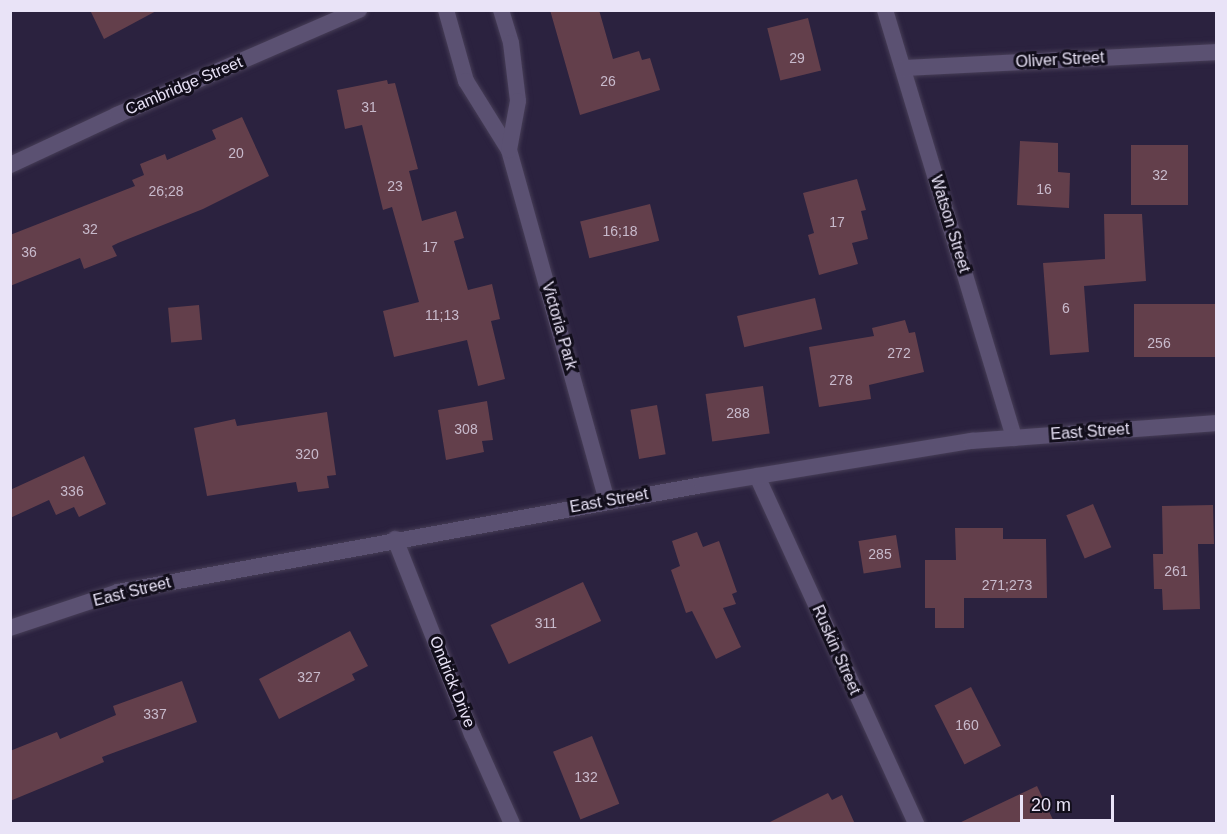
<!DOCTYPE html>
<html>
<head>
<meta charset="utf-8">
<style>
  body { margin:0 }
  #map { position:relative; width:1227px; height:834px; overflow:hidden; background:#2b223f; font-family:Helvetica,sans-serif }
  div>[style] { position:absolute }
  [style*='--x'] { left:calc(var(--x)*1px); top:calc(var(--y)*1px); width:calc(var(--w)*1px); rotate:calc(var(--a)*1deg) }
  .building>* { inset:0; background:#633f4b; transform-origin:0 0 }
  .roads { filter:drop-shadow(0 0 2px #473e57) drop-shadow(0 0 2px #473e57) }
  .minor>* { height:16px; margin:-8px; padding:0 8px; transform-origin:8px; border-radius:8px; background:#5b5172 }
  .tertiary>* { height:16px; margin:-8px; padding:0 8px; transform-origin:8px; border-radius:8px; background:#5b5172 }
  .secondary>* { height:16px; margin:-8px; padding:0 8px; transform-origin:8px; border-radius:8px; background:#5b5172 }
  span { translate:-50% -50%; white-space:nowrap; text-align:center; line-height:1.15; -webkit-text-stroke:6px #120e1b; paint-order:stroke }
  .number-label { font-size:14px; color:#c8bacc }
  .number-label span { -webkit-text-stroke-width:0 }
  .street-label { font-size:16px; color:#e9e3f7 }
  .frame { position:absolute; inset:0; border:12px solid #e9e3f7; pointer-events:none }
  .scale { position:absolute; left:1020px; top:795px; width:94px; height:27px; box-sizing:border-box; border:3px solid #e9e3f7; border-top:0; padding-left:8px; font-size:18px; line-height:21px; white-space:nowrap; color:#e9e3f7; -webkit-text-stroke:4px #120e1b; paint-order:stroke }
</style>
</head>
<body>
<div id="map">
  <div class="building">
    <div style="clip-path:polygon(90px 10px,158px 10px,104px 39px)"></div>
    <div style="clip-path:polygon(550px 10px,599px 10px,613px 59px,639px 51px,642px 60px,650px 58px,660px 90px,580px 115px)"></div>
    <div style="left:808px;top:18px;width:54px;height:42px;rotate:76deg"></div>
    <div style="clip-path:polygon(387px 80px,388px 84px,395px 83px,418px 169px,409px 171px,422px 221px,456px 211px,464px 238px,454px 241px,468px 290px,492px 284px,500px 319px,491px 321px,505px 379px,478px 386px,467px 340px,394px 357px,383px 311px,419px 302px,392px 207px,383px 210px,362px 125px,345px 129px,337px 90px)"></div>
    <div style="clip-path:polygon(242px 117px,269px 176px,203px 209px,118px 243px,112px 246px,117px 256px,84px 269px,80px 258px,10px 286px,10px 235px,135px 186px,132px 180px,144px 175px,140px 164px,165px 154px,167px 160px,216px 139px,212px 130px)"></div>
    <div style="clip-path:polygon(1020px 141px,1058px 143px,1058px 172px,1070px 173px,1069px 208px,1017px 205px)"></div>
    <div style="left:1131px;top:145px;width:57px;height:60px"></div>
    <div style="clip-path:polygon(857px 179px,866px 210px,861px 211px,868px 239px,852px 243px,858px 264px,819px 275px,808px 235px,814px 233px,803px 193px)"></div>
    <div style="left:650px;top:204px;width:38px;height:72px;rotate:76deg"></div>
    <div style="clip-path:polygon(1104px 214px,1142px 214px,1146px 281px,1084px 286px,1089px 352px,1050px 355px,1043px 263px,1105px 259px)"></div>
    <div style="left:815px;top:298px;width:32px;height:80px;rotate:77deg"></div>
    <div style="left:1216px;top:304px;width:53px;height:82px;rotate:90deg"></div>
    <div style="left:199px;top:305px;width:35px;height:31px;rotate:85deg"></div>
    <div style="clip-path:polygon(905px 320px,909px 333px,915px 332px,924px 372px,869px 385px,871px 399px,819px 407px,809px 347px,874px 336px,872px 328px)"></div>
    <div style="left:763px;top:386px;width:48px;height:58px;rotate:82deg"></div>
    <div style="clip-path:polygon(487px 401px,493px 440px,482px 441px,484px 452px,446px 460px,438px 410px)"></div>
    <div style="left:657px;top:405px;width:50px;height:27px;rotate:80deg"></div>
    <div style="clip-path:polygon(327px 412px,336px 475px,327px 476px,329px 488px,298px 492px,296px 482px,207px 496px,194px 428px,235px 419px,237px 426px)"></div>
    <div style="clip-path:polygon(84px 456px,106px 504px,79px 517px,74px 507px,56px 515px,49px 500px,10px 518px,10px 490px)"></div>
    <div style="left:1093px;top:504px;width:47px;height:29px;rotate:67deg"></div>
    <div style="clip-path:polygon(1213px 505px,1214px 544px,1198px 544px,1200px 609px,1163px 610px,1162px 589px,1154px 589px,1153px 554px,1163px 554px,1162px 506px)"></div>
    <div style="clip-path:polygon(955px 528px,1003px 528px,1003px 539px,1046px 539px,1047px 598px,964px 598px,964px 628px,935px 628px,935px 608px,925px 608px,925px 560px,956px 560px)"></div>
    <div style="clip-path:polygon(697px 532px,703px 547px,719px 541px,737px 592px,732px 594px,736px 604px,723px 608px,741px 647px,716px 659px,692px 611px,686px 613px,671px 570px,680px 566px,672px 541px)"></div>
    <div style="left:896px;top:535px;width:33px;height:38px;rotate:81deg"></div>
    <div style="left:583px;top:582px;width:43px;height:102px;rotate:65deg"></div>
    <div style="clip-path:polygon(350px 631px,368px 666px,352px 674px,355px 680px,279px 719px,259px 679px)"></div>
    <div style="clip-path:polygon(182px 681px,197px 722px,102px 757px,104px 762px,10px 801px,10px 751px,57px 732px,60px 739px,116px 715px,113px 706px)"></div>
    <div style="left:971px;top:687px;width:66px;height:41px;rotate:63deg"></div>
    <div style="left:592px;top:736px;width:73px;height:42px;rotate:68deg"></div>
    <div style="clip-path:polygon(1037px 786px,1055px 824px,957px 824px)"></div>
    <div style="clip-path:polygon(828px 793px,832px 800px,842px 795px,855px 824px,766px 824px)"></div>
  </div>
  <div class="roads">
    <div class="minor">
      <div style="--x:446;--y:10;--w:74;--a:74.3"></div>
      <div style="--x:466;--y:81;--w:81;--a:58.1"></div>
      <div style="--x:509;--y:150;--w:365;--a:74.4"></div>
      <div style="--x:501;--y:10;--w:34;--a:73"></div>
      <div style="--x:511;--y:43;--w:58;--a:83.1"></div>
      <div style="--x:518;--y:101;--w:50;--a:100.4"></div>
      <div style="--x:885;--y:10;--w:447;--a:73.2"></div>
      <div style="--x:903;--y:68;--w:313;--a:-2.9"></div>
      <div style="--x:10;--y:165;--w:118;--a:-25"></div>
      <div style="--x:117;--y:115;--w:264;--a:-23.5"></div>
      <div style="--x:395;--y:539;--w:210;--a:68.5"></div>
      <div style="--x:472;--y:734;--w:98;--a:66"></div>
    </div>
    <div class="tertiary">
      <div style="--x:757;--y:476;--w:383;--a:65.4"></div>
    </div>
    <div class="secondary">
      <div style="--x:10;--y:628;--w:114;--a:-18.4"></div>
      <div style="--x:118;--y:592;--w:594;--a:-10.38"></div>
      <div style="--x:702;--y:485;--w:274;--a:-9.3"></div>
      <div style="--x:972;--y:441;--w:245;--a:-4.2"></div>
    </div>
  </div>
  <div class="number-label">
    <span style="left:797px;top:58px">29</span>
    <span style="left:608px;top:81px">26</span>
    <span style="left:369px;top:107px">31</span>
    <span style="left:236px;top:153px">20</span>
    <span style="left:1160px;top:175px">32</span>
    <span style="left:395px;top:186px">23</span>
    <span style="left:1044px;top:189px">16</span>
    <span style="left:166px;top:191px">26;28</span>
    <span style="left:837px;top:222px">17</span>
    <span style="left:90px;top:229px">32</span>
    <span style="left:620px;top:231px">16;18</span>
    <span style="left:430px;top:247px">17</span>
    <span style="left:29px;top:252px">36</span>
    <span style="left:1066px;top:308px">6</span>
    <span style="left:442px;top:315px">11;13</span>
    <span style="left:1159px;top:343px">256</span>
    <span style="left:899px;top:353px">272</span>
    <span style="left:841px;top:380px">278</span>
    <span style="left:738px;top:413px">288</span>
    <span style="left:466px;top:429px">308</span>
    <span style="left:307px;top:454px">320</span>
    <span style="left:72px;top:491px">336</span>
    <span style="left:880px;top:554px">285</span>
    <span style="left:1176px;top:571px">261</span>
    <span style="left:1007px;top:585px">271;273</span>
    <span style="left:546px;top:623px">311</span>
    <span style="left:309px;top:677px">327</span>
    <span style="left:155px;top:714px">337</span>
    <span style="left:967px;top:725px">160</span>
    <span style="left:586px;top:777px">132</span>
  </div>
  <div class="street-label">
    <span style="left:1060px;top:60px;rotate:-3deg">Oliver Street</span>
    <span style="left:184px;top:86px;rotate:-23deg">Cambridge Street</span>
    <span style="left:950px;top:224px;rotate:73deg">Watson Street</span>
    <span style="left:559px;top:326px;rotate:74deg">Victoria Park</span>
    <span style="left:1090px;top:432px;rotate:-4deg">East Street</span>
    <span style="left:609px;top:501px;rotate:-10deg">East Street</span>
    <span style="left:132px;top:592px;rotate:-14deg">East Street</span>
    <span style="left:836px;top:650px;rotate:66deg">Ruskin Street</span>
    <span style="left:452px;top:682px;rotate:68deg">Ondrick Drive</span>
  </div>
  <div class="frame"></div>
  <div class="scale">20 m</div>
</div>
</body>
</html>
